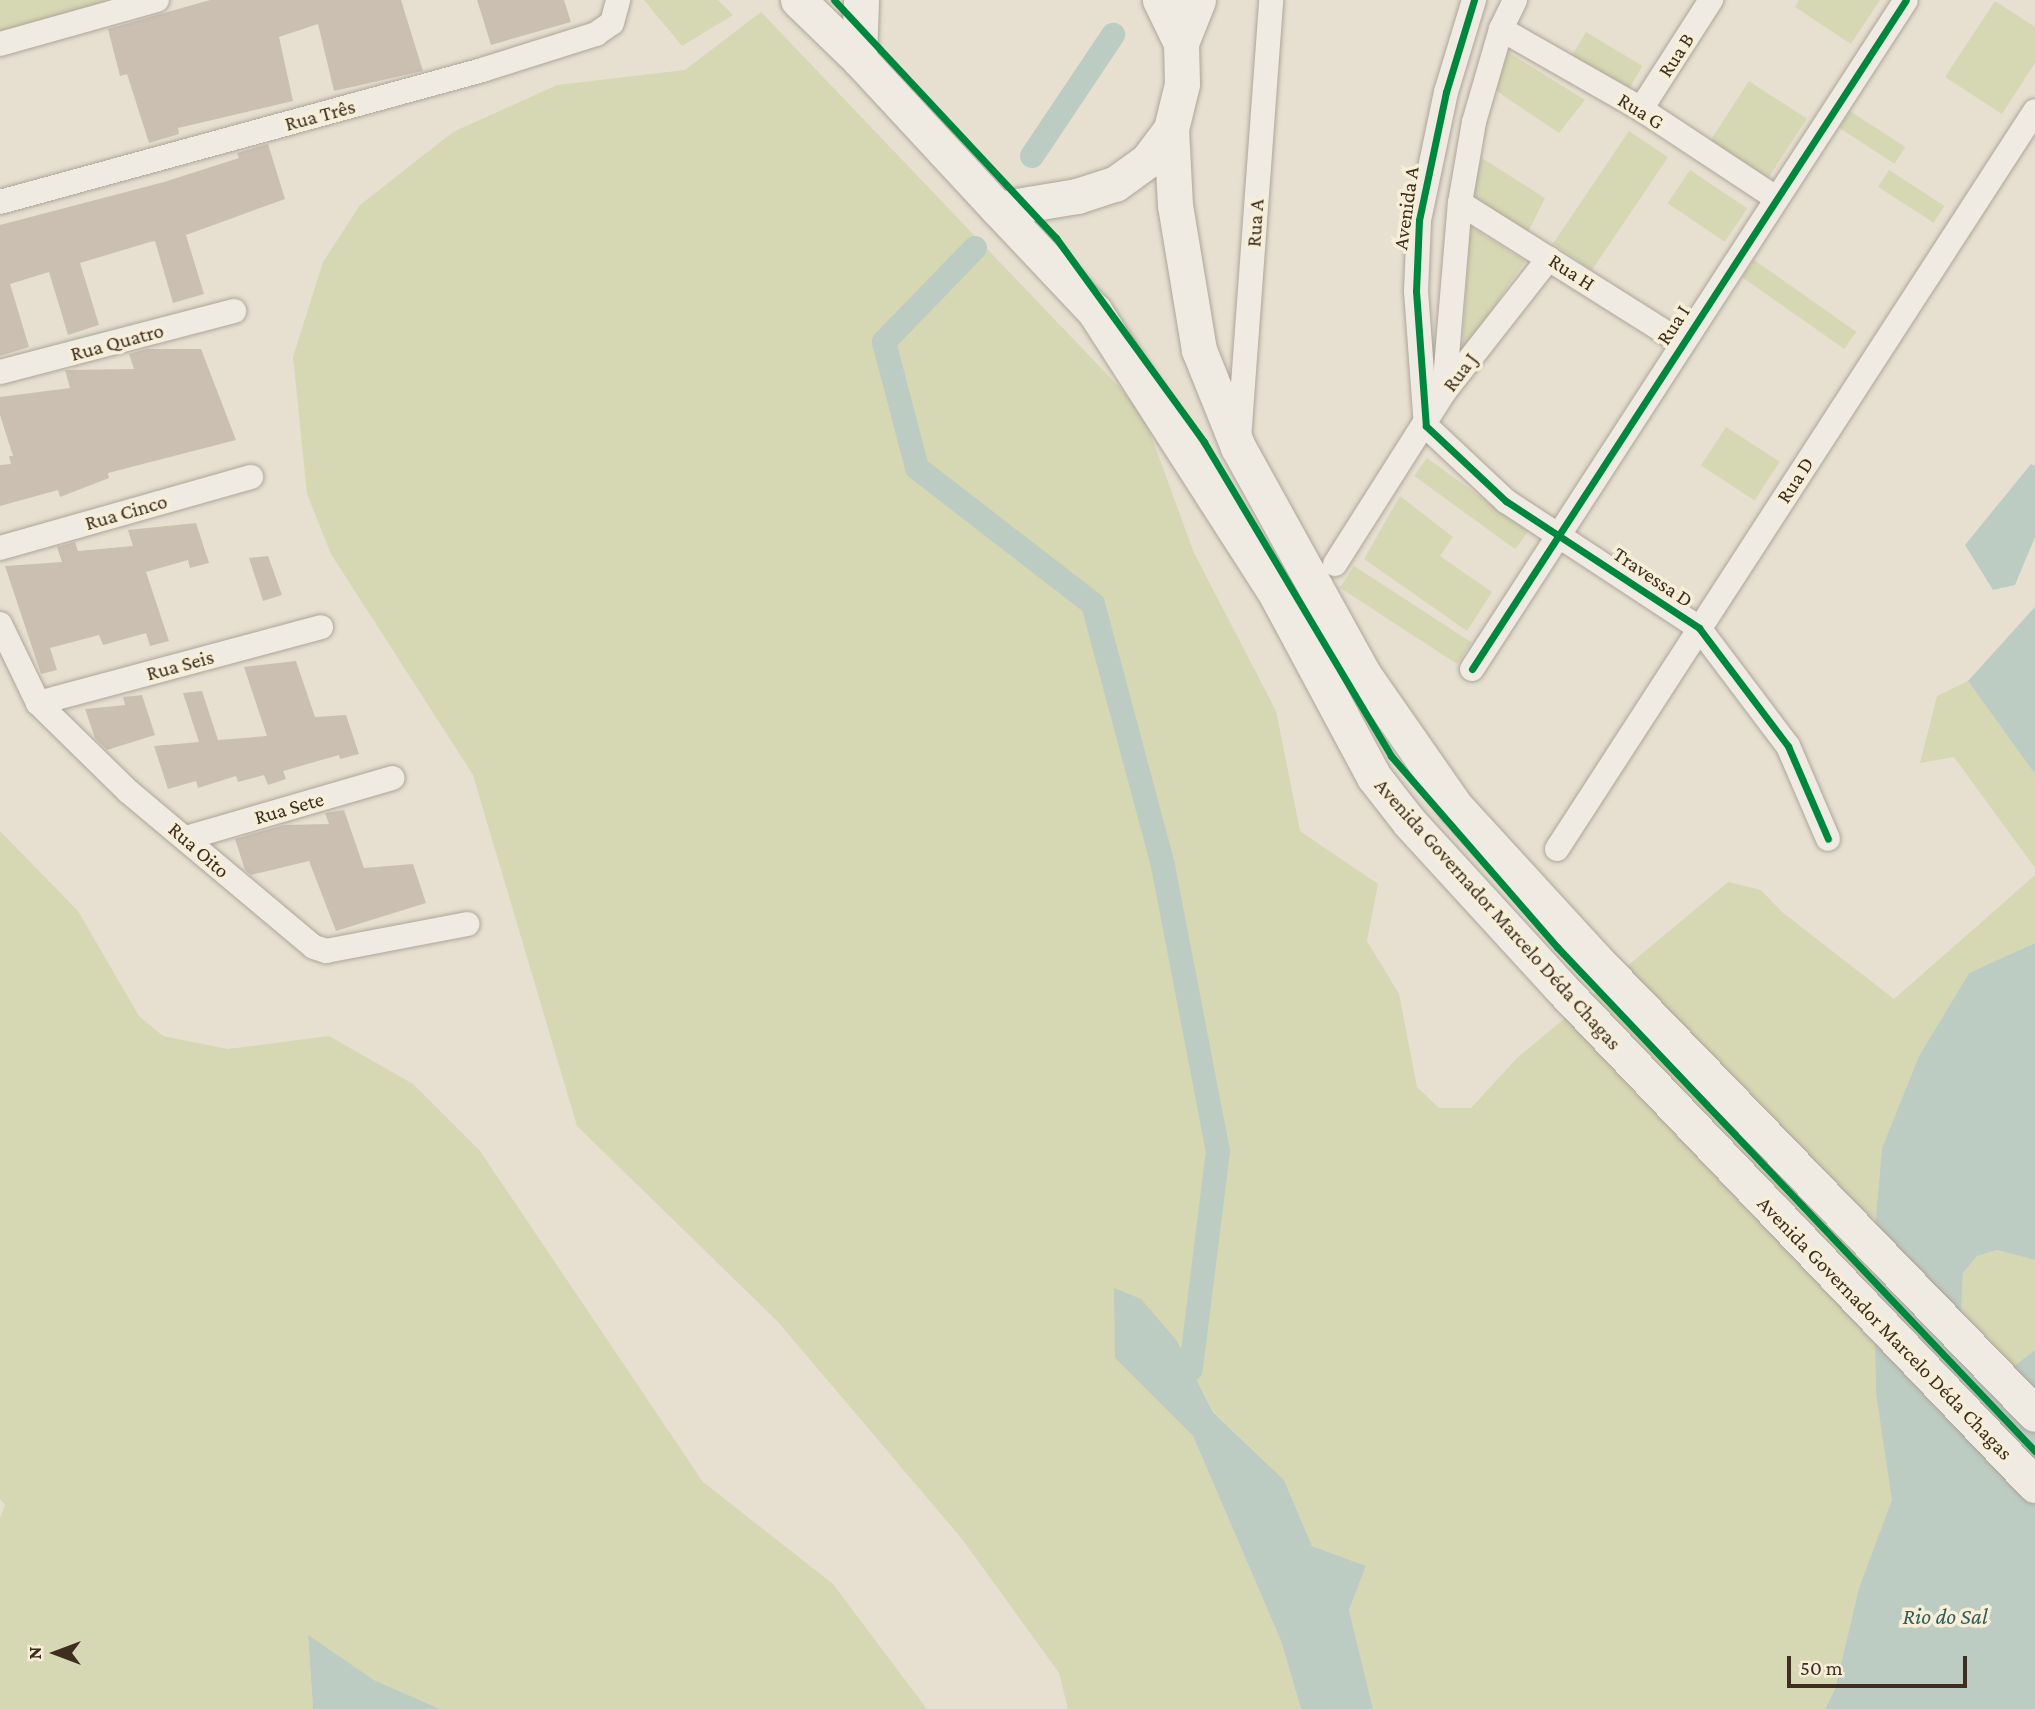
<!DOCTYPE html>
<html>
<head>
<meta charset="utf-8">
<style>
  body { margin:0 }
  #map { position:relative; width:2035px; height:1709px; overflow:hidden; background:#e7e0d1; font-family:"Crimson Pro",serif }
  div>[style] { position:absolute }
  [style*='--x'] { left:calc(var(--x)*1px); top:calc(var(--y)*1px); width:calc(var(--w)*1px); rotate:calc(var(--a)*1deg) }
  .green>* { inset:0; background:#d6d7b3; transform-origin:0 0 }
  .water>* { inset:0; background:#bcccc2 }
  .canal>* { height:24px; margin:-12px; padding:0 12px; transform-origin:12px; border-radius:12px; background:#bcccc2 }
  .building>* { inset:0; background:#cbbfb2 }
  .roads { filter:drop-shadow(0 0 2px #ada599) drop-shadow(0 0 2px #ada599) }
  .minor>* { height:24px; margin:-12px; padding:0 12px; transform-origin:12px; border-radius:12px; background:#efebe3 }
  .secondary>* { height:35px; margin:-17.5px; padding:0 17.5px; transform-origin:17.5px; border-radius:17.5px; background:#efebe3 }
  .cycleway>* { height:7px; margin:-3.5px; padding:0 3.5px; transform-origin:3.5px; border-radius:3.5px; background:#00873e }
  span { translate:-50% -50%; white-space:nowrap; text-align:center; line-height:1.15; -webkit-text-stroke:7px #f7eed8; paint-order:stroke }
  .street-label { font-size:21px; color:#3d2e20 }
  .water-label { font-size:23px; color:#2f5d5a; font-style:italic }
  .north { position:absolute; left:21px; top:1618px; width:70px; height:70px; -webkit-text-stroke:5px #f7eed8; paint-order:stroke; rotate:270deg; font-size:19px; font-weight:700; line-height:28px; text-align:center; color:#3d2e20 }
  .north::after { content:''; display:block; margin:auto; width:24px; height:32px; background:#3d2e20; clip-path:polygon(50% 0,100% 100%,50% 72%,0 100%) }
  .scale { position:absolute; left:1787px; top:1656px; width:180px; height:32px; box-sizing:border-box; border:4px solid #3d2e20; border-top:0; padding-left:9px; font-size:21px; line-height:24px; white-space:nowrap; color:#3d2e20; -webkit-text-stroke:5px #f7eed8; paint-order:stroke }
</style>
</head>
<body>
<div id="map">
  <div class="green">
    <div style="clip-path:polygon(0 0,114px 0,0 31px)"></div>
    <div style="clip-path:polygon(644px 0,718px 0,733px 15px,682px 46px)"></div>
    <div style="clip-path:polygon(1799px 0,1880px 0,1851px 44px,1795px 7px)"></div>
    <div style="clip-path:polygon(1995px 1px,2035px 27px,2035px 63px,2002px 114px,1945px 77px)"></div>
    <div style="clip-path:polygon(761px 12px,1142px 411px,1194px 553px,1276px 711px,1300px 831px,1378px 884px,1367px 941px,1399px 994px,1417px 1087px,1439px 1108px,1471px 1108px,1517px 1058px,1728px 882px,1761px 890px,1782px 912px,1894px 999px,2035px 875px,2035px 943px,1969px 973px,1919px 1056px,1882px 1148px,1873px 1249px,1876px 1394px,1893px 1500px,1859px 1588px,1835px 1689px,1825px 1709px,1373px 1709px,1349px 1610px,1366px 1566px,1312px 1546px,1284px 1480px,1213px 1411px,1177px 1341px,1115px 1288px,1115px 1358px,1193px 1436px,1281px 1641px,1301px 1709px,1068px 1709px,1059px 1673px,962px 1539px,778px 1322px,577px 1126px,473px 775px,331px 554px,307px 494px,293px 357px,323px 262px,360px 205px,453px 132px,557px 85px,685px 70px)"></div>
    <div style="left:1586px;top:32px;width:66px;height:30px;rotate:31deg"></div>
    <div style="clip-path:polygon(1508px 52px,1585px 100px,1559px 133px,1495px 90px)"></div>
    <div style="left:1749px;top:81px;width:69px;height:75px;rotate:33deg"></div>
    <div style="left:1850px;top:111px;width:66px;height:20px;rotate:33deg"></div>
    <div style="left:1629px;top:131px;width:47px;height:136px;rotate:34deg"></div>
    <div style="clip-path:polygon(1482px 158px,1545px 198px,1528px 232px,1469px 196px)"></div>
    <div style="left:1690px;top:170px;width:69px;height:40px;rotate:34deg"></div>
    <div style="left:1889px;top:170px;width:66px;height:20px;rotate:33deg"></div>
    <div style="clip-path:polygon(1470px 226px,1525px 261px,1462px 354px)"></div>
    <div style="left:1754px;top:260px;width:125px;height:21px;rotate:35deg"></div>
    <div style="left:1726px;top:427px;width:64px;height:46px;rotate:33deg"></div>
    <div style="left:1427px;top:458px;width:125px;height:22px;rotate:36deg"></div>
    <div style="clip-path:polygon(1400px 496px,1453px 537px,1440px 556px,1492px 592px,1467px 631px,1364px 559px)"></div>
    <div style="left:1354px;top:566px;width:140px;height:26px;rotate:33deg"></div>
    <div style="clip-path:polygon(1968px 681px,2035px 774px,2035px 868px,1954px 757px,1920px 763px,1937px 696px)"></div>
    <div style="clip-path:polygon(0 831px,78px 911px,139px 1016px,163px 1036px,228px 1049px,329px 1036px,413px 1084px,480px 1151px,703px 1482px,833px 1584px,927px 1709px,440px 1709px,374px 1680px,308px 1636px,313px 1709px,0 1709px,0 1518px,5px 1505px,0 1499px)"></div>
    <div style="clip-path:polygon(1997px 1250px,2035px 1260px,2035px 1350px,2001px 1375px,1961px 1315px,1963px 1273px,1977px 1256px)"></div>
  </div>
  <div class="water">
    <div style="clip-path:polygon(2031px 464px,2035px 466px,2035px 537px,2015px 585px,1993px 590px,1965px 545px)"></div>
    <div style="clip-path:polygon(2035px 607px,2035px 774px,1968px 681px)"></div>
    <div style="clip-path:polygon(2035px 943px,2035px 1260px,1997px 1250px,1977px 1256px,1963px 1273px,1961px 1315px,2002px 1375px,2035px 1350px,2035px 1709px,1825px 1709px,1835px 1689px,1859px 1588px,1892px 1500px,1876px 1394px,1873px 1249px,1882px 1148px,1919px 1056px,1969px 973px)"></div>
    <div style="clip-path:polygon(1114px 1288px,1141px 1299px,1177px 1341px,1213px 1412px,1284px 1480px,1312px 1546px,1366px 1566px,1349px 1610px,1373px 1709px,1301px 1709px,1281px 1641px,1193px 1436px,1115px 1358px)"></div>
    <div style="clip-path:polygon(308px 1635px,374px 1680px,440px 1709px,313px 1709px)"></div>
  </div>
  <div class="canal">
    <div style="--x:1032;--y:156;--w:146;--a:-56.2"></div>
    <div style="--x:975;--y:248;--w:131;--a:134.1"></div>
    <div style="--x:884;--y:342;--w:130;--a:75.3"></div>
    <div style="--x:917;--y:468;--w:222;--a:37.7"></div>
    <div style="--x:1093;--y:604;--w:271;--a:75"></div>
    <div style="--x:1163;--y:866;--w:290;--a:79.1"></div>
    <div style="--x:1218;--y:1151;--w:220;--a:97.1"></div>
  </div>
  <div class="building">
    <div style="clip-path:polygon(210px 0,401px 0,423px 71px,334px 91px,318px 24px,279px 37px,293px 101px,178px 128px,179px 134px,149px 143px,127px 74px,120px 76px,108px 29px)"></div>
    <div style="clip-path:polygon(477px 0,564px 0,571px 22px,491px 45px)"></div>
    <div style="clip-path:polygon(268px 144px,285px 199px,186px 235px,204px 294px,173px 303px,155px 241px,150px 242px,80px 263px,99px 325px,68px 335px,49px 272px,10px 284px,29px 347px,0 356px,0 225px,164px 182px,239px 158px,237px 153px)"></div>
    <div style="clip-path:polygon(147px 349px,201px 349px,236px 440px,108px 473px,109px 478px,60px 497px,58px 490px,0 506px,0 465px,11px 464px,9px 456px,13px 456px,0 415px,0 397px,70px 388px,65px 370px,134px 369px,129px 354px)"></div>
    <div style="clip-path:polygon(196px 523px,209px 563px,190px 568px,188px 560px,146px 572px,169px 641px,150px 646px,146px 633px,103px 645px,99px 635px,50px 648px,57px 670px,41px 674px,5px 566px,62px 562px,57px 547px,75px 542px,78px 551px,133px 546px,128px 530px)"></div>
    <div style="clip-path:polygon(268px 556px,282px 595px,263px 601px,249px 558px)"></div>
    <div style="clip-path:polygon(296px 661px,315px 717px,346px 715px,359px 754px,340px 759px,339px 755px,283px 771px,286px 779px,268px 785px,264px 775px,238px 782px,236px 776px,198px 788px,196px 781px,168px 789px,154px 746px,199px 742px,183px 693px,202px 691px,218px 740px,267px 736px,244px 667px)"></div>
    <div style="clip-path:polygon(142px 695px,155px 735px,107px 750px,95px 738px,85px 709px,125px 705px,123px 697px)"></div>
    <div style="clip-path:polygon(344px 810px,364px 868px,413px 864px,426px 903px,336px 931px,309px 861px,251px 875px,245px 870px,235px 839px,284px 825px,329px 824px,325px 813px)"></div>
  </div>
  <div class="roads">
    <div class="minor">
      <div style="--x:1474;--y:0;--w:96;--a:106.9"></div>
      <div style="--x:1446;--y:92;--w:131;--a:101.9"></div>
      <div style="--x:1419;--y:220;--w:71;--a:92.4"></div>
      <div style="--x:1416;--y:291;--w:135;--a:85.8"></div>
      <div style="--x:1426;--y:426;--w:110;--a:43.2"></div>
      <div style="--x:1506;--y:501;--w:231;--a:33.3"></div>
      <div style="--x:1699;--y:628;--w:148;--a:53"></div>
      <div style="--x:1788;--y:746;--w:101;--a:66.7"></div>
      <div style="--x:1501;--y:29;--w:161;--a:29.7"></div>
      <div style="--x:1641;--y:109;--w:162;--a:33.4"></div>
      <div style="--x:0;--y:44;--w:163;--a:-15.7"></div>
      <div style="--x:1641;--y:109;--w:130;--a:-57.3"></div>
      <div style="--x:0;--y:202;--w:500;--a:-15.3"></div>
      <div style="--x:482;--y:70;--w:120;--a:-17.5"></div>
      <div style="--x:596;--y:34;--w:19;--a:-35"></div>
      <div style="--x:612;--y:23;--w:24;--a:-75"></div>
      <div style="--x:1460;--y:203;--w:262;--a:32.2"></div>
      <div style="--x:0;--y:372;--w:242;--a:-14.6"></div>
      <div style="--x:1444;--y:392;--w:190;--a:-85.2"></div>
      <div style="--x:1460;--y:203;--w:82;--a:-80.2"></div>
      <div style="--x:1474;--y:122;--w:97;--a:-73.8"></div>
      <div style="--x:1501;--y:29;--w:32;--a:-64"></div>
      <div style="--x:1239;--y:439;--w:440;--a:-85.8"></div>
      <div style="--x:0;--y:548;--w:261;--a:-15.8"></div>
      <div style="--x:1335;--y:564;--w:204;--a:-57.6"></div>
      <div style="--x:1444;--y:392;--w:170;--a:-51.9"></div>
      <div style="--x:0;--y:624;--w:88;--a:64.3"></div>
      <div style="--x:38;--y:703;--w:127;--a:44.4"></div>
      <div style="--x:129;--y:792;--w:241;--a:40"></div>
      <div style="--x:314;--y:947;--w:13;--a:18"></div>
      <div style="--x:326;--y:951;--w:144;--a:-10.8"></div>
      <div style="--x:1472;--y:669;--w:797;--a:-57.03"></div>
      <div style="--x:38;--y:703;--w:293;--a:-15"></div>
      <div style="--x:186;--y:838;--w:215;--a:-16.2"></div>
      <div style="--x:1557;--y:849;--w:879;--a:-57.07"></div>
    </div>
    <div class="secondary">
      <div style="--x:798;--y:0;--w:85;--a:44"></div>
      <div style="--x:861;--y:0;--w:59;--a:91.9"></div>
      <div style="--x:859;--y:59;--w:205;--a:47.2"></div>
      <div style="--x:998;--y:209;--w:80;--a:-9.3"></div>
      <div style="--x:1077;--y:196;--w:40;--a:-18"></div>
      <div style="--x:1115;--y:184;--w:39;--a:-36"></div>
      <div style="--x:1147;--y:161;--w:40;--a:-53"></div>
      <div style="--x:1171;--y:129;--w:46;--a:-76.3"></div>
      <div style="--x:1182;--y:84;--w:41;--a:-91.4"></div>
      <div style="--x:1181;--y:43;--w:48;--a:-116"></div>
      <div style="--x:1181;--y:43;--w:46;--a:-68.4"></div>
      <div style="--x:1171;--y:129;--w:76;--a:87"></div>
      <div style="--x:1175;--y:205;--w:147;--a:80.6"></div>
      <div style="--x:1199;--y:350;--w:105;--a:68.1"></div>
      <div style="--x:1238;--y:447;--w:257;--a:61.1"></div>
      <div style="--x:1362;--y:672;--w:165;--a:55.2"></div>
      <div style="--x:1456;--y:807;--w:209;--a:47.5"></div>
      <div style="--x:1597;--y:961;--w:630;--a:45.96"></div>
      <div style="--x:998;--y:209;--w:141;--a:46.7"></div>
      <div style="--x:1095;--y:312;--w:337;--a:57.3"></div>
      <div style="--x:1277;--y:596;--w:205;--a:61.8"></div>
      <div style="--x:1374;--y:777;--w:58;--a:52"></div>
      <div style="--x:1410;--y:823;--w:224;--a:47.5"></div>
      <div style="--x:1561;--y:988;--w:687;--a:46.36"></div>
    </div>
  </div>
  <div class="cycleway">
    <div style="--x:834;--y:0;--w:325;--a:47"></div>
    <div style="--x:1056;--y:238;--w:252;--a:54"></div>
    <div style="--x:1204;--y:442;--w:365;--a:59.2"></div>
    <div style="--x:1391;--y:756;--w:253;--a:49"></div>
    <div style="--x:1557;--y:947;--w:695;--a:46.52"></div>
    <div style="--x:1474;--y:0;--w:96;--a:106.9"></div>
    <div style="--x:1446;--y:92;--w:131;--a:101.9"></div>
    <div style="--x:1419;--y:220;--w:71;--a:92.4"></div>
    <div style="--x:1416;--y:291;--w:135;--a:85.8"></div>
    <div style="--x:1426;--y:426;--w:110;--a:43.2"></div>
    <div style="--x:1506;--y:501;--w:231;--a:33.3"></div>
    <div style="--x:1699;--y:628;--w:148;--a:53"></div>
    <div style="--x:1788;--y:746;--w:101;--a:66.7"></div>
    <div style="--x:1472;--y:669;--w:797;--a:-57.03"></div>
  </div>
  <div class="street-label">
    <span style="left:1676px;top:55px;rotate:-57deg">Rua B</span>
    <span style="left:1641px;top:111px;rotate:32deg">Rua G</span>
    <span style="left:320px;top:115px;rotate:-15deg">Rua Três</span>
    <span style="left:1406px;top:208px;rotate:-82deg">Avenida A</span>
    <span style="left:1255px;top:223px;rotate:-86deg">Rua A</span>
    <span style="left:1572px;top:272px;rotate:33deg">Rua H</span>
    <span style="left:1673px;top:325px;rotate:-57deg">Rua I</span>
    <span style="left:117px;top:342px;rotate:-15deg">Rua Quatro</span>
    <span style="left:1460px;top:372px;rotate:-53deg">Rua J</span>
    <span style="left:1795px;top:480px;rotate:-57deg">Rua D</span>
    <span style="left:126px;top:512px;rotate:-16deg">Rua Cinco</span>
    <span style="left:1653px;top:577px;rotate:34deg">Travessa D</span>
    <span style="left:180px;top:665px;rotate:-15deg">Rua Seis</span>
    <span style="left:289px;top:808px;rotate:-16deg">Rua Sete</span>
    <span style="left:199px;top:850px;rotate:41deg">Rua Oito</span>
    <span style="left:1498px;top:914px;rotate:48deg">Avenida Governador Marcelo Déda Chagas</span>
    <span style="left:1885px;top:1328px;rotate:46deg">Avenida Governador Marcelo Déda Chagas</span>
  </div>
  <div class="water-label">
    <span style="left:1945px;top:1616px">Rio do Sal</span>
  </div>
  <div class="north">N</div>
  <div class="scale">50 m</div>
</div>
</body>
</html>
